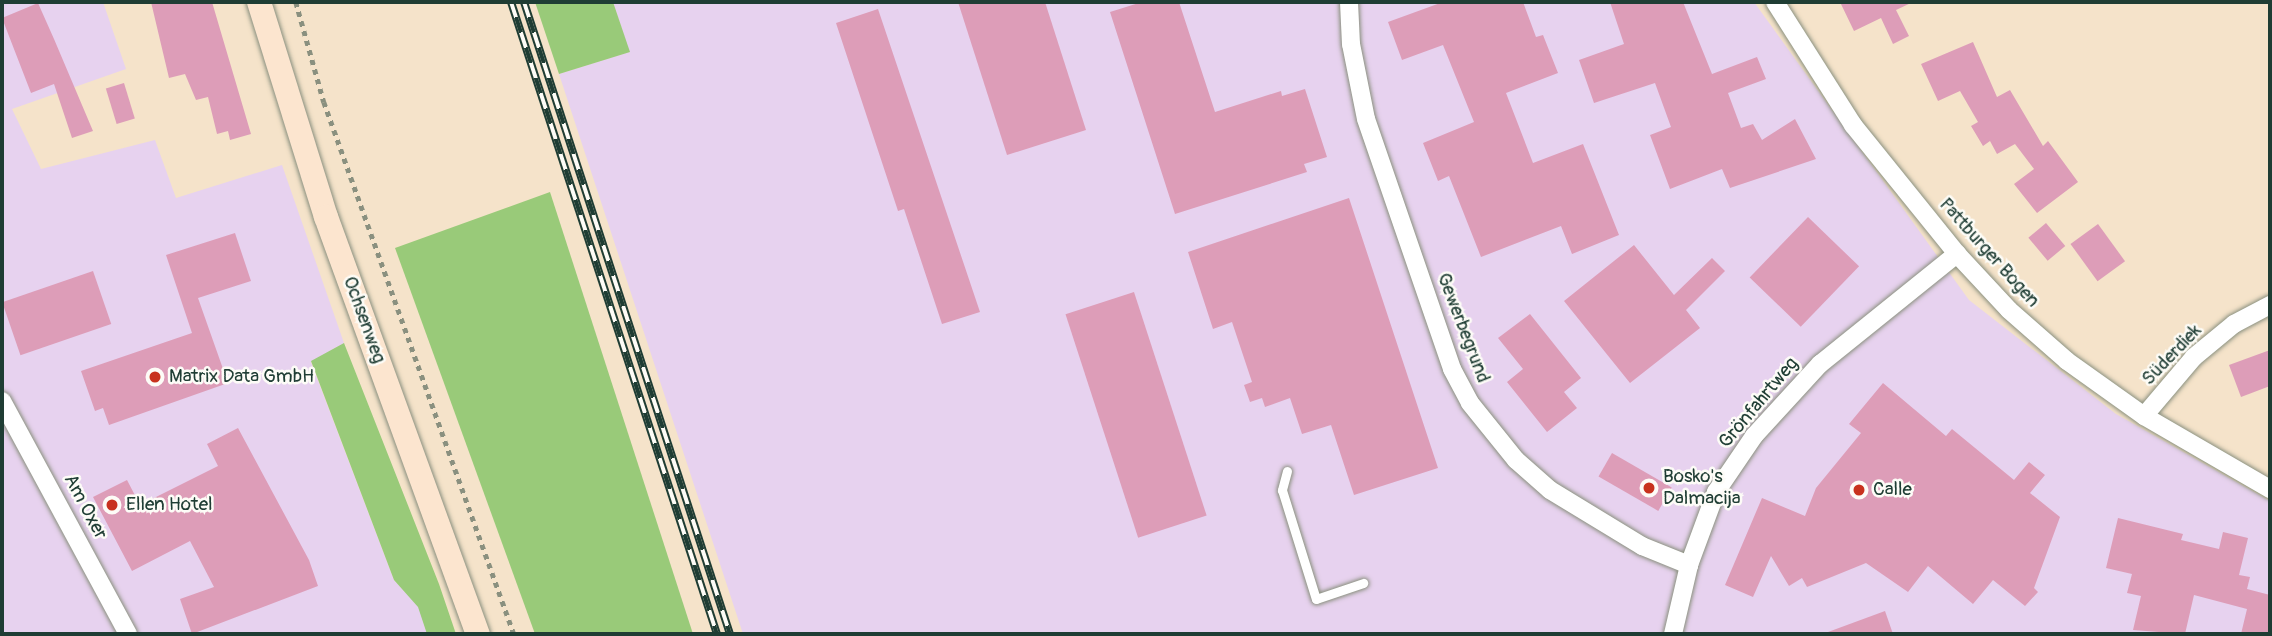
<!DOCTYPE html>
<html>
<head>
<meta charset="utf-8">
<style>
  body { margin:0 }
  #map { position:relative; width:2272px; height:636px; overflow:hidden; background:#f5e3ca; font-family:Pangolin,sans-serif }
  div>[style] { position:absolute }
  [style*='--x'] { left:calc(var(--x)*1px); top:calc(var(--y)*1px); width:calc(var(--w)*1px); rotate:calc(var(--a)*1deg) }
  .built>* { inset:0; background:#e7d2ef }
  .green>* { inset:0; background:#99ca79 }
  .building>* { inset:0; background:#dd9db8; transform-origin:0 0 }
  .path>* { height:4.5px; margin-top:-2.25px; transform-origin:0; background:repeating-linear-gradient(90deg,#8a907f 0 5px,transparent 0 10px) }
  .roads { filter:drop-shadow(0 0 2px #8a907f) drop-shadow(0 0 2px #8a907f) }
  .service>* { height:9px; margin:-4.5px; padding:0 4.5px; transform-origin:4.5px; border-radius:4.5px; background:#fff }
  .minor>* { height:18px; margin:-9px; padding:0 9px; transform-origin:9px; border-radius:9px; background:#fff }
  .secondary>* { height:24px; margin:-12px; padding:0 12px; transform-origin:12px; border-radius:12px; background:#fce5cf }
  .rail>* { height:8px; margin-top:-4px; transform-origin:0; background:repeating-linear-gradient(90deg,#fdfcf7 0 16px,#1f3d34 0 32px); box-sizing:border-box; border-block:2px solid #1f3d34 }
  .dots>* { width:19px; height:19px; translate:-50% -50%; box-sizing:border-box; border:4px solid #fdfcf7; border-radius:50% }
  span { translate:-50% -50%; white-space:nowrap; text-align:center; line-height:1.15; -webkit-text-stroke:5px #fdfcf7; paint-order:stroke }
  .street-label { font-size:19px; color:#1f3d34 }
  .poi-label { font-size:19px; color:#1f3d34 }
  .left { translate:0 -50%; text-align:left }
  .frame { position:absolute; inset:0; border:4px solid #1f3d34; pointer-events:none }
</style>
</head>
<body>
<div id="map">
  <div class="built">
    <div style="clip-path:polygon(2px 2px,103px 2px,126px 69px,12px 109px,41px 169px,155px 140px,176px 198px,282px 165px,344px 343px,311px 362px,394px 580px,419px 607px,427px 634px,2px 634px)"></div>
    <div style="clip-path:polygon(613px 2px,1754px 2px,1969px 300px,2116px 414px,2270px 501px,2270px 634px,743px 634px,559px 74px,629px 52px)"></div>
  </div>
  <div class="green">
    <div style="clip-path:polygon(535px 2px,613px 2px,630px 52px,559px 74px)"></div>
    <div style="clip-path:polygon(550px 192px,693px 634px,535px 634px,395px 248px)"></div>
    <div style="clip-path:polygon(344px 343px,439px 584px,456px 634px,427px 634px,418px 607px,394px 580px,311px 361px)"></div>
  </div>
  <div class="building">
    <div style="clip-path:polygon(151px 2px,212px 2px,251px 134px,230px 140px,228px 131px,217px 134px,208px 97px,196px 100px,185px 74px,169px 78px)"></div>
    <div style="clip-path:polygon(958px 2px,1045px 2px,1086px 130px,1007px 155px)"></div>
    <div style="clip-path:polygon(1142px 2px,1179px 2px,1215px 112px,1281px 91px,1282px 96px,1305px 89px,1327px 157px,1304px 164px,1307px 172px,1175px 214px,1110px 12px)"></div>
    <div style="clip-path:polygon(1443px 2px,1523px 2px,1536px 37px,1543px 35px,1558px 73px,1506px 93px,1533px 163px,1583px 144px,1619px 235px,1572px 254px,1561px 226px,1481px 257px,1449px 176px,1438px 181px,1423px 143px,1474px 122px,1443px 45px,1402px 60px,1388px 22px)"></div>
    <div style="clip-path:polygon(1610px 2px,1683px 2px,1712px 74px,1757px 57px,1766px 79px,1728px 93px,1741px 128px,1753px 124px,1762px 140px,1795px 119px,1816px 159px,1730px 188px,1722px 169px,1670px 189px,1650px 135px,1671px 127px,1655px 83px,1594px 103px,1579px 60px,1624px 44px)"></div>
    <div style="clip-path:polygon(1840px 2px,1913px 2px,1896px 10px,1909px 36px,1893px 44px,1881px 18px,1854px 31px)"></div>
    <div style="clip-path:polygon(38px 3px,54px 39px,93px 131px,72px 138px,54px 84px,31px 93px,2px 18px)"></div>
    <div style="clip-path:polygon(878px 9px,980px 312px,942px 324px,904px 209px,898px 211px,836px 23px)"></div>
    <div style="clip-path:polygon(1973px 42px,1997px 97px,2010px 90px,2043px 146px,2048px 141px,2078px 182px,2037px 213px,2014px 184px,2034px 169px,2015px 144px,1997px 154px,1990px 141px,1983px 146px,1971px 126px,1978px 122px,1960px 91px,1938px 101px,1921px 64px)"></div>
    <div style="left:124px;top:83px;width:37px;height:19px;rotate:73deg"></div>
    <div style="clip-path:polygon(1349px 198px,1438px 468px,1354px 495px,1331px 425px,1302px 434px,1290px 398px,1265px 407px,1262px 398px,1250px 402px,1244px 385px,1252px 382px,1232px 322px,1213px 329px,1188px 252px)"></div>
    <div style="left:1808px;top:217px;width:71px;height:84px;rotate:44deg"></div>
    <div style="left:2046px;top:223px;width:30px;height:23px;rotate:50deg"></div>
    <div style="left:2098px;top:224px;width:46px;height:34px;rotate:54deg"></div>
    <div style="clip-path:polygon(235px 233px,251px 281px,198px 298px,228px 383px,109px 425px,103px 408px,95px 411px,81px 371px,192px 333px,166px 255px)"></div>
    <div style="clip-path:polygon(1634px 245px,1674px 295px,1712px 258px,1725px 271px,1686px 310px,1700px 328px,1630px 383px,1564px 301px)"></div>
    <div style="left:93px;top:271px;width:56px;height:96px;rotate:71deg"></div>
    <div style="left:1134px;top:292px;width:235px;height:72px;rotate:72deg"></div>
    <div style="clip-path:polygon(1530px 314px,1581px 378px,1564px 392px,1577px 408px,1547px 432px,1507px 382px,1523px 369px,1498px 338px)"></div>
    <div style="clip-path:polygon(2270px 350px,2270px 386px,2241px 397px,2229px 365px)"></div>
    <div style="clip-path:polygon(1883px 383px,1946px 436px,1952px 429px,2014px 480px,2029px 462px,2045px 475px,2030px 493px,2060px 517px,2034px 588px,2038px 592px,2025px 606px,1993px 580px,1973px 604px,1928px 566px,1908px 592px,1866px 563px,1807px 587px,1802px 578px,1789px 586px,1771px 556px,1753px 597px,1725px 585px,1762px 498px,1805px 516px,1816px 488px,1861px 433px,1849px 424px)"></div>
    <div style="clip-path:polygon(238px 428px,309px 560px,318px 586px,192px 634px,180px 599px,214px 587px,190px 541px,132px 571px,93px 497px,127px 480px,140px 505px,218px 466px,207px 444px)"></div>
    <div style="left:1612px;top:453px;width:69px;height:27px;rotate:30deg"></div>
    <div style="clip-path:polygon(2118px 518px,2183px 534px,2181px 540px,2219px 549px,2223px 532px,2248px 538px,2239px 575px,2250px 577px,2247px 589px,2270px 595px,2270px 634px,2241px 634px,2247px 609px,2194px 595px,2185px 634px,2133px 630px,2141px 596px,2127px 593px,2132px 574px,2106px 568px)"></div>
    <div style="clip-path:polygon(1885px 611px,1893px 634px,1829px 634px,1828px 632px)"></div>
  </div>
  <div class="path">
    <div style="--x:296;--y:2;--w:104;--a:74.4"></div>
    <div style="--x:324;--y:102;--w:565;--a:70.35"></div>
  </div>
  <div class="roads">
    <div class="service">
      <div style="--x:1287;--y:471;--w:20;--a:105"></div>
      <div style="--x:1282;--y:490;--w:114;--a:72.7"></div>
      <div style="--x:1316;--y:599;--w:50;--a:-18.8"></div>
    </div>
    <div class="minor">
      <div style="--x:1349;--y:2;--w:42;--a:87.3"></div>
      <div style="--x:1351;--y:44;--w:76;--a:78.7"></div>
      <div style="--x:1366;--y:119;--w:264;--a:71"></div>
      <div style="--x:1452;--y:369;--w:38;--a:62"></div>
      <div style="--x:1470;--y:403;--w:73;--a:51.1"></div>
      <div style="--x:1516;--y:460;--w:45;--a:41.4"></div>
      <div style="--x:1550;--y:490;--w:108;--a:31.3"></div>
      <div style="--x:1642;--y:546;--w:51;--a:22"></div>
      <div style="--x:1775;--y:2;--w:146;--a:57.6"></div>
      <div style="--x:1853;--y:125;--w:166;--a:51.1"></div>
      <div style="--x:1957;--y:254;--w:76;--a:47.1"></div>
      <div style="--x:2009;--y:310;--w:77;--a:41.3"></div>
      <div style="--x:2067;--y:361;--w:95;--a:35.5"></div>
      <div style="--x:2144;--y:416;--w:146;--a:30.1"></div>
      <div style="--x:2;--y:401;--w:265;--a:61.6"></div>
      <div style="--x:2144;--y:416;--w:77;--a:-49.7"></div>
      <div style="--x:2194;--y:357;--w:52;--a:-39.5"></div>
      <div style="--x:2234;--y:324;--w:41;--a:-27.8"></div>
      <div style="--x:1673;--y:634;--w:71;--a:-76.9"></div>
      <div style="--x:1689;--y:565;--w:78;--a:-69.7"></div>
      <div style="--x:1716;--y:492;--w:68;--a:-55.8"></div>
      <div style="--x:1754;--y:436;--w:98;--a:-47.5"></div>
      <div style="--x:1820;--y:364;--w:176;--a:-38.8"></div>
    </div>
    <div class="secondary">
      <div style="--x:259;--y:2;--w:225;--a:72.7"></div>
      <div style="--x:326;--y:217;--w:444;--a:70"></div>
    </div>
  </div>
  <div class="rail">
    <div style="--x:511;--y:2;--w:665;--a:71.95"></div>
    <div style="--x:524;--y:2;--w:665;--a:71.95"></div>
  </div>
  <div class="dots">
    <div style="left:155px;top:377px;background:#c8321e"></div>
    <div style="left:1649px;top:488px;background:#c8321e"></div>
    <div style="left:1859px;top:490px;background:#c8321e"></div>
    <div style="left:112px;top:505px;background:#c8321e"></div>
  </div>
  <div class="street-label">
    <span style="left:1989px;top:253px;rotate:48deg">Pattburger Bogen</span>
    <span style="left:364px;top:320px;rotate:70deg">Ochsenweg</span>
    <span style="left:1463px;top:328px;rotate:69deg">Gewerbegrund</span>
    <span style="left:2172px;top:355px;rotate:-46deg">Süderdiek</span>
    <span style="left:1759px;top:403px;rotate:-50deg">Grönfahrtweg</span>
    <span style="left:85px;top:507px;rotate:62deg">Am Oxer</span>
  </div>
  <div class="poi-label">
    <span class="left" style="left:169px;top:377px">Matrix Data GmbH</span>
    <span class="left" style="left:1663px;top:488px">Bosko's<br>Dalmacija</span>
    <span class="left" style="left:1873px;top:490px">Calle</span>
    <span class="left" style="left:126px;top:505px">Ellen Hotel</span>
  </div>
  <div class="frame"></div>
</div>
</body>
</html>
